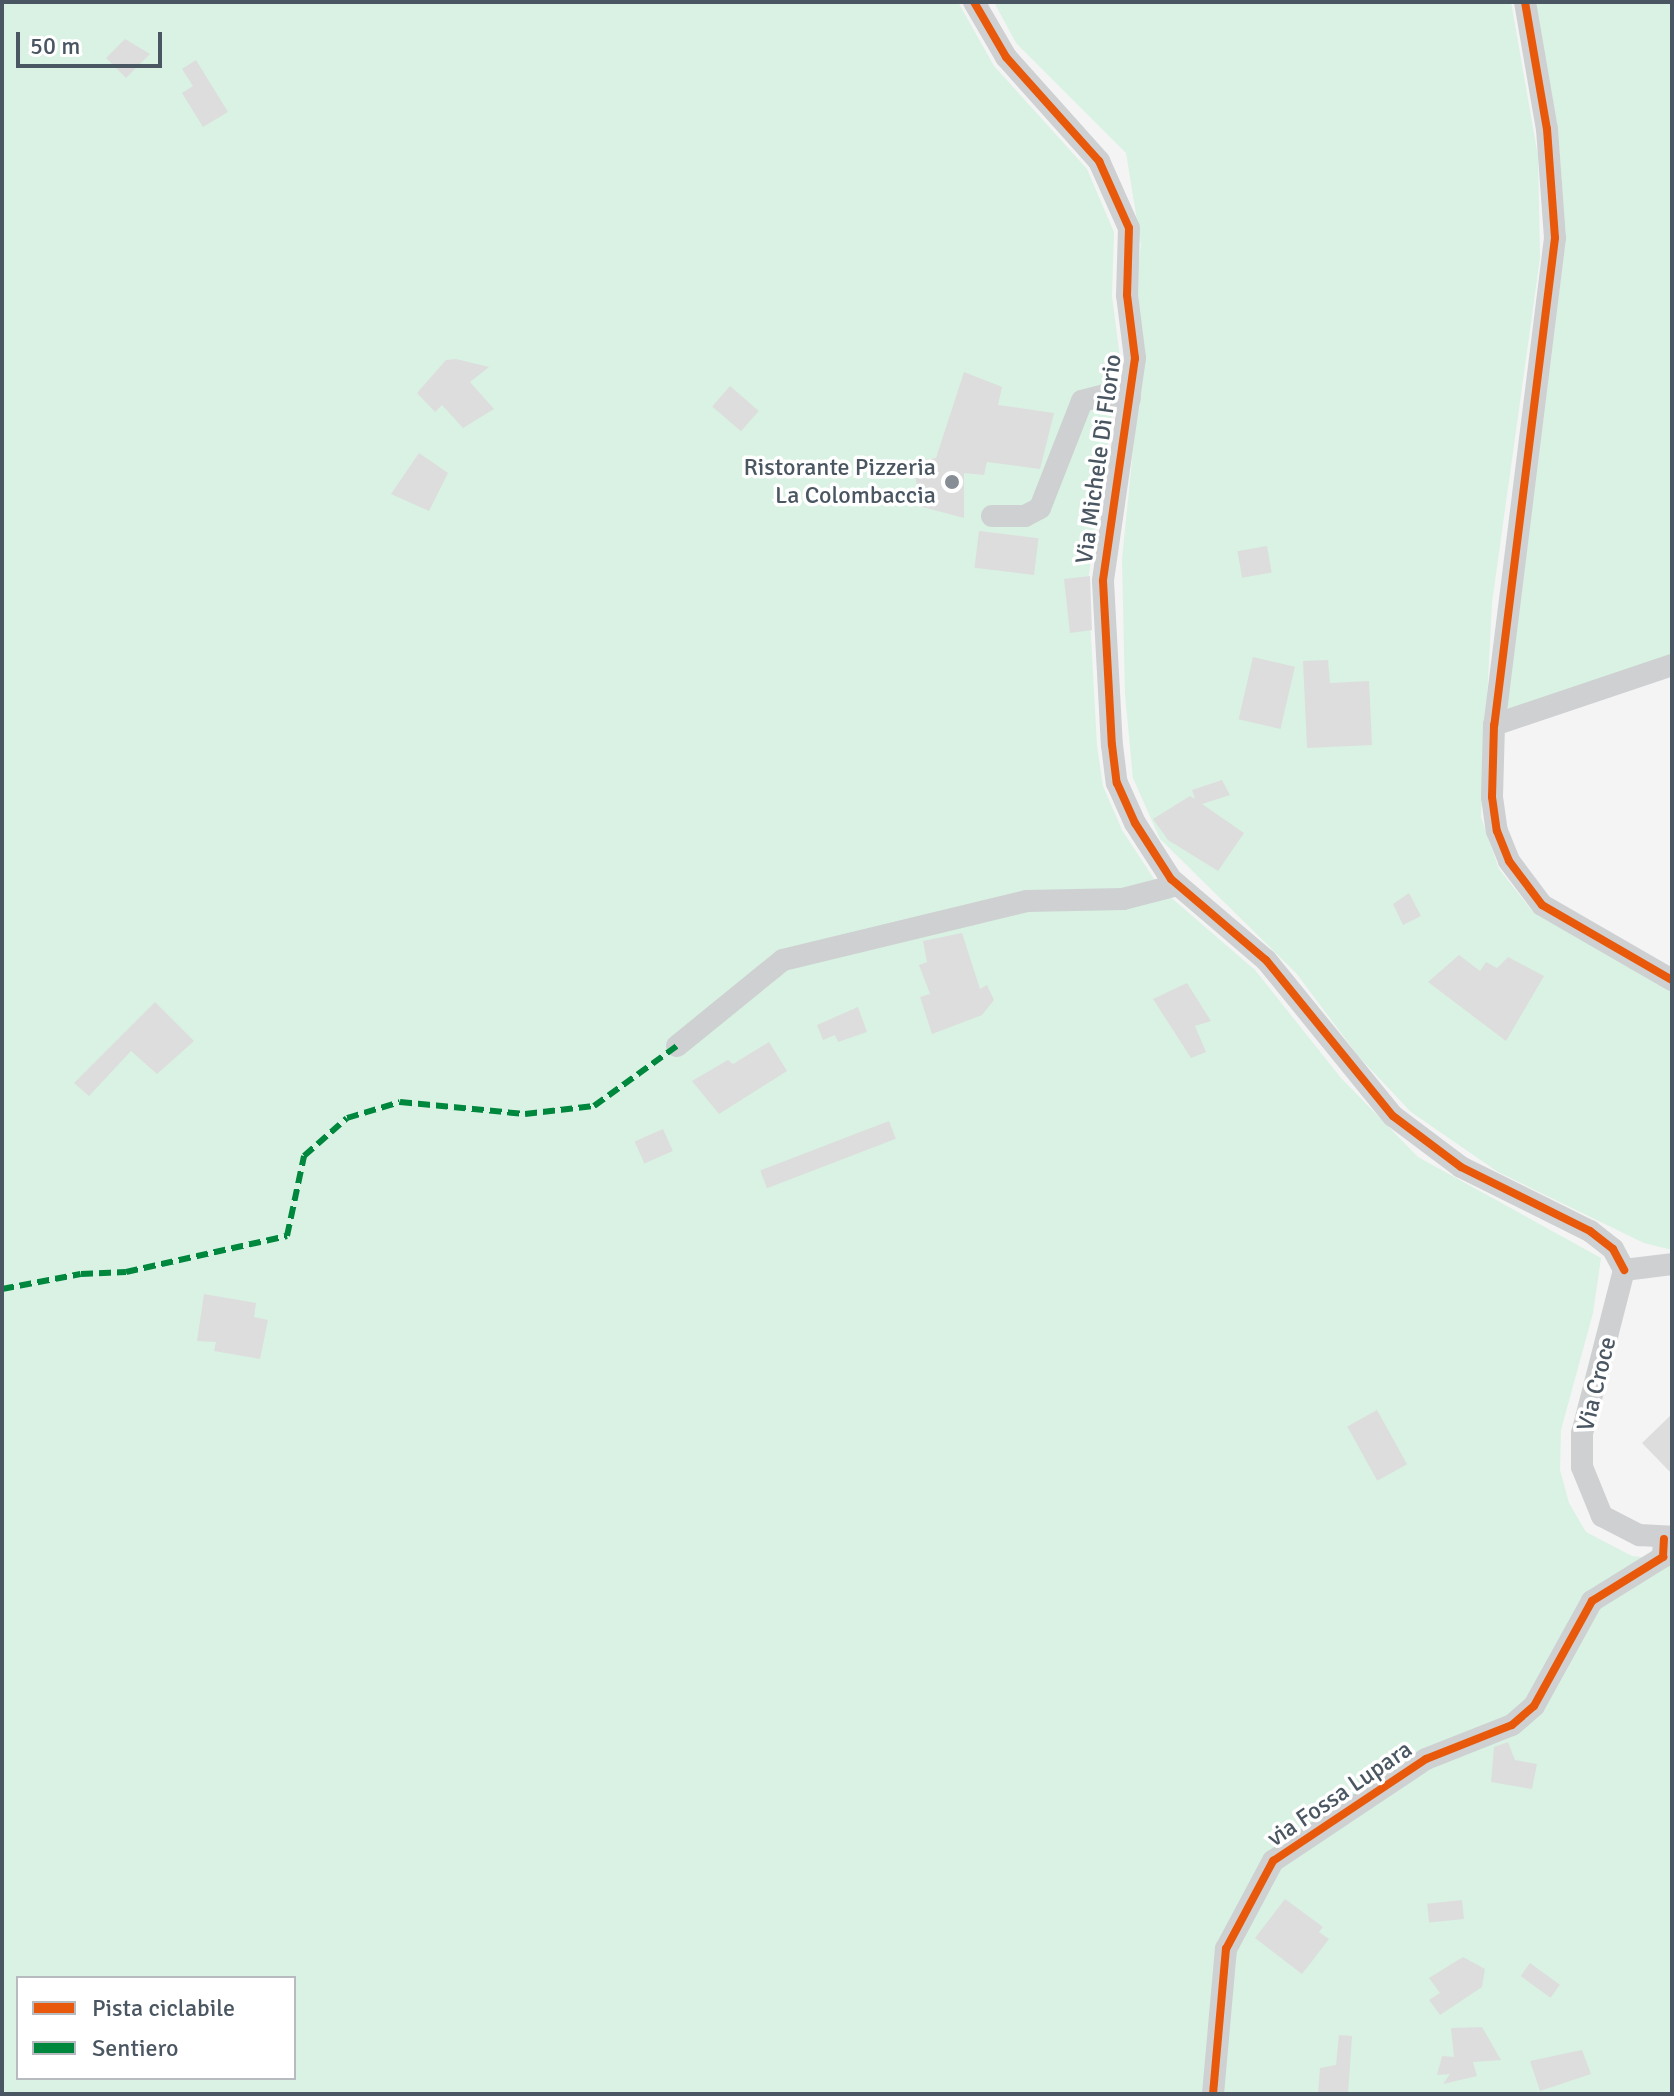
<!DOCTYPE html>
<html>
<head>
<meta charset="utf-8">
<style>
  body { margin:0 }
  #map { position:relative; width:1674px; height:2096px; overflow:hidden; background:#f4f4f4; font-family:Signika,sans-serif }
  div>[style] { position:absolute }
  [style*='--x'] { left:calc(var(--x)*1px); top:calc(var(--y)*1px); width:calc(var(--w)*1px); rotate:calc(var(--a)*1deg) }
  .green>* { inset:0; background:#d9f2e3 }
  .building>* { inset:0; background:#ddddde; transform-origin:0 0 }
  .minor>* { height:22px; margin:-11px; padding:0 11px; transform-origin:11px; border-radius:11px; background:#ced0d2 }
  .quiet>* { height:6px; margin-top:-3px; transform-origin:0; background:repeating-linear-gradient(90deg,#00873e 0 12px,transparent 0 18px) }
  .cycleway>* { height:8px; margin:-4px; padding:0 4px; transform-origin:4px; border-radius:4px; background:#e8590c }
  .dots>* { width:22px; height:22px; translate:-50% -50%; box-sizing:border-box; border:4px solid #fff; border-radius:50% }
  span { translate:-50% -50%; white-space:nowrap; text-align:center; line-height:1.15; -webkit-text-stroke:7px #fff; paint-order:stroke }
  .street-label { font-size:24px; color:#4a5661 }
  .poi-label { font-size:24px; color:#4a5661 }
  .right { translate:-100% -50%; text-align:right }
  .frame { position:absolute; inset:0; border:4px solid #4a5661; pointer-events:none }
  .legend { position:absolute; left:16px; top:1976px; width:280px; height:104px; box-sizing:border-box; background:#fff; border:2px solid #b7bbc0; margin:0; padding:10px 14px; list-style:none; font-size:24px; color:#4a5661 }
  .legend li { display:flex; align-items:center; gap:16px; height:40px }
  .legend b { width:40px; border:2px solid #b7bbc0 }
  .scale { position:absolute; left:16px; top:32px; width:146px; height:36px; box-sizing:border-box; border:4px solid #4a5661; border-top:0; padding-left:10px; font-size:24px; line-height:28px; white-space:nowrap; color:#4a5661; -webkit-text-stroke:6px #fff; paint-order:stroke }
</style>
</head>
<body>
<div id="map">
  <div class="green">
    <div style="clip-path:polygon(evenodd,2px 2px,958px 2px,994px 66px,1087px 169px,1114px 232px,1112px 296px,1120px 358px,1088px 581px,1097px 746px,1103px 786px,1122px 830px,1160px 888px,1255px 970px,1341px 1078px,1418px 1157px,1601px 1258px,1593px 1313px,1561px 1430px,1560px 1470px,1569px 1503px,1586px 1532px,1632px 1556px,1672px 1560px,1672px 2094px,2px 2094px,2px 2px,18px 1978px,294px 1978px,294px 2078px,18px 2078px,18px 1978px)"></div>
    <div style="clip-path:polygon(994px 2px,1511px 2px,1538px 156px,1540px 258px,1492px 603px,1481px 817px,1499px 869px,1533px 912px,1672px 991px,1672px 1250px,1644px 1243px,1498px 1172px,1411px 1112px,1359px 1057px,1296px 973px,1160px 839px,1133px 778px,1125px 695px,1122px 559px,1140px 381px,1135px 288px,1141px 245px,1126px 153px,1016px 43px)"></div>
    <div style="clip-path:polygon(1535px 2px,1672px 2px,1672px 673px,1505px 726px,1566px 238px,1558px 128px)"></div>
  </div>
  <div class="building">
    <div style="clip-path:polygon(125px 39px,150px 54px,126px 78px,106px 58px)"></div>
    <div style="clip-path:polygon(196px 60px,228px 112px,203px 127px,182px 93px,193px 86px,182px 69px)"></div>
    <div style="clip-path:polygon(456px 359px,489px 367px,470px 382px,494px 409px,463px 428px,442px 405px,435px 412px,417px 393px,446px 360px)"></div>
    <div style="clip-path:polygon(964px 372px,1002px 387px,998px 405px,1054px 413px,1040px 469px,987px 462px,984px 475px,964px 473px,964px 518px,919px 506px,914px 462px,936px 458px)"></div>
    <div style="left:730px;top:386px;width:38px;height:27px;rotate:41deg"></div>
    <div style="clip-path:polygon(419px 453px,448px 473px,429px 511px,391px 494px)"></div>
    <div style="left:979px;top:531px;width:60px;height:37px;rotate:7deg"></div>
    <div style="left:1267px;top:546px;width:27px;height:30px;rotate:80deg"></div>
    <div style="clip-path:polygon(1090px 576px,1092px 630px,1070px 633px,1064px 579px)"></div>
    <div style="left:1253px;top:657px;width:43px;height:64px;rotate:13deg"></div>
    <div style="clip-path:polygon(1328px 660px,1330px 683px,1369px 681px,1372px 745px,1307px 748px,1303px 661px)"></div>
    <div style="clip-path:polygon(1222px 780px,1230px 795px,1202px 804px,1244px 833px,1218px 871px,1168px 840px,1153px 819px,1190px 796px,1195px 799px,1192px 790px)"></div>
    <div style="clip-path:polygon(1409px 893px,1421px 916px,1403px 925px,1393px 904px)"></div>
    <div style="clip-path:polygon(962px 933px,980px 989px,987px 985px,994px 1000px,982px 1015px,932px 1034px,920px 997px,930px 994px,919px 965px,927px 962px,923px 941px)"></div>
    <div style="clip-path:polygon(1459px 955px,1480px 971px,1486px 962px,1497px 968px,1508px 957px,1544px 976px,1506px 1041px,1428px 982px)"></div>
    <div style="clip-path:polygon(1187px 983px,1211px 1021px,1195px 1026px,1206px 1052px,1191px 1058px,1153px 999px)"></div>
    <div style="clip-path:polygon(155px 1002px,194px 1041px,157px 1074px,131px 1051px,89px 1096px,74px 1083px)"></div>
    <div style="clip-path:polygon(858px 1007px,867px 1032px,838px 1042px,835px 1035px,823px 1040px,817px 1025px)"></div>
    <div style="clip-path:polygon(769px 1042px,787px 1071px,719px 1114px,692px 1081px,728px 1060px,733px 1064px)"></div>
    <div style="left:889px;top:1121px;width:19px;height:138px;rotate:69deg"></div>
    <div style="left:663px;top:1129px;width:24px;height:31px;rotate:66deg"></div>
    <div style="clip-path:polygon(204px 1294px,256px 1303px,254px 1317px,268px 1320px,260px 1359px,214px 1351px,216px 1342px,197px 1341px)"></div>
    <div style="left:1377px;top:1410px;width:62px;height:34px;rotate:61deg"></div>
    <div style="clip-path:polygon(1672px 1414px,1672px 1474px,1642px 1443px)"></div>
    <div style="clip-path:polygon(1508px 1742px,1515px 1760px,1537px 1764px,1532px 1789px,1491px 1782px,1494px 1747px)"></div>
    <div style="clip-path:polygon(1285px 1899px,1323px 1927px,1319px 1932px,1329px 1939px,1302px 1974px,1255px 1938px)"></div>
    <div style="left:1462px;top:1900px;width:19px;height:35px;rotate:84deg"></div>
    <div style="clip-path:polygon(1463px 1957px,1485px 1969px,1482px 1987px,1440px 2015px,1429px 2000px,1440px 1993px,1429px 1978px)"></div>
    <div style="left:1530px;top:1963px;width:37px;height:16px;rotate:36deg"></div>
    <div style="clip-path:polygon(1482px 2027px,1501px 2060px,1473px 2062px,1477px 2076px,1443px 2084px,1450px 2074px,1437px 2075px,1442px 2056px,1454px 2057px,1451px 2028px)"></div>
    <div style="clip-path:polygon(1339px 2035px,1352px 2036px,1348px 2094px,1318px 2094px,1320px 2068px,1336px 2065px)"></div>
    <div style="clip-path:polygon(1582px 2050px,1591px 2074px,1540px 2091px,1530px 2061px)"></div>
  </div>
  <div class="minor">
    <div style="--x:974;--y:2;--w:64;--a:59.8"></div>
    <div style="--x:1006;--y:57;--w:140;--a:48.2"></div>
    <div style="--x:1099;--y:161;--w:73;--a:65.9"></div>
    <div style="--x:1129;--y:228;--w:67;--a:91.7"></div>
    <div style="--x:1127;--y:295;--w:64;--a:82.8"></div>
    <div style="--x:1135;--y:358;--w:225;--a:98.2"></div>
    <div style="--x:1103;--y:581;--w:164;--a:86.9"></div>
    <div style="--x:1112;--y:745;--w:38;--a:83"></div>
    <div style="--x:1117;--y:783;--w:44;--a:65.8"></div>
    <div style="--x:1135;--y:823;--w:67;--a:57.3"></div>
    <div style="--x:1171;--y:879;--w:125;--a:40.5"></div>
    <div style="--x:1266;--y:960;--w:201;--a:50.9"></div>
    <div style="--x:1393;--y:1116;--w:85;--a:36.9"></div>
    <div style="--x:1461;--y:1167;--w:144;--a:26.4"></div>
    <div style="--x:1590;--y:1231;--w:29;--a:38"></div>
    <div style="--x:1613;--y:1249;--w:24;--a:62"></div>
    <div style="--x:1525;--y:2;--w:129;--a:80.2"></div>
    <div style="--x:1547;--y:129;--w:109;--a:85.8"></div>
    <div style="--x:1555;--y:238;--w:491;--a:97.1"></div>
    <div style="--x:1494;--y:725;--w:72;--a:91.6"></div>
    <div style="--x:1492;--y:797;--w:34;--a:82"></div>
    <div style="--x:1497;--y:831;--w:32;--a:68"></div>
    <div style="--x:1509;--y:861;--w:55;--a:53.1"></div>
    <div style="--x:1542;--y:905;--w:150;--a:30"></div>
    <div style="--x:992;--y:516;--w:33;--a:0"></div>
    <div style="--x:1025;--y:516;--w:17;--a:-28"></div>
    <div style="--x:1040;--y:508;--w:115;--a:-68.6"></div>
    <div style="--x:1082;--y:401;--w:24;--a:-15"></div>
    <div style="--x:1105;--y:395;--w:25;--a:7"></div>
    <div style="--x:1494;--y:725;--w:188;--a:-18.6"></div>
    <div style="--x:677;--y:1046;--w:136;--a:-39.1"></div>
    <div style="--x:783;--y:960;--w:251;--a:-13.6"></div>
    <div style="--x:1027;--y:901;--w:96;--a:-1.2"></div>
    <div style="--x:1123;--y:899;--w:56;--a:-14.5"></div>
    <div style="--x:1624;--y:1270;--w:168;--a:104.4"></div>
    <div style="--x:1582;--y:1433;--w:34;--a:90"></div>
    <div style="--x:1582;--y:1467;--w:53;--a:67.8"></div>
    <div style="--x:1602;--y:1516;--w:42;--a:27.2"></div>
    <div style="--x:1639;--y:1535;--w:33;--a:3"></div>
    <div style="--x:1624;--y:1270;--w:48;--a:-7.1"></div>
    <div style="--x:1213;--y:2094;--w:146;--a:-84.9"></div>
    <div style="--x:1226;--y:1949;--w:100;--a:-61.9"></div>
    <div style="--x:1273;--y:1861;--w:184;--a:-33.7"></div>
    <div style="--x:1426;--y:1759;--w:92;--a:-21.6"></div>
    <div style="--x:1512;--y:1725;--w:29;--a:-41"></div>
    <div style="--x:1534;--y:1706;--w:120;--a:-61.1"></div>
    <div style="--x:1592;--y:1601;--w:84;--a:-31.8"></div>
    <div style="--x:1663;--y:1557;--w:18;--a:-87"></div>
  </div>
  <div class="quiet">
    <div style="--x:2;--y:1289;--w:80;--a:-10.8"></div>
    <div style="--x:81;--y:1274;--w:45;--a:-2.5"></div>
    <div style="--x:126;--y:1272;--w:165;--a:-12.6"></div>
    <div style="--x:287;--y:1236;--w:82;--a:-78"></div>
    <div style="--x:304;--y:1156;--w:57;--a:-41.5"></div>
    <div style="--x:347;--y:1118;--w:55;--a:-16.8"></div>
    <div style="--x:400;--y:1102;--w:126;--a:5.5"></div>
    <div style="--x:525;--y:1114;--w:69;--a:-6.6"></div>
    <div style="--x:594;--y:1106;--w:102;--a:-35.9"></div>
  </div>
  <div class="cycleway">
    <div style="--x:974;--y:2;--w:64;--a:59.8"></div>
    <div style="--x:1006;--y:57;--w:140;--a:48.2"></div>
    <div style="--x:1099;--y:161;--w:73;--a:65.9"></div>
    <div style="--x:1129;--y:228;--w:67;--a:91.7"></div>
    <div style="--x:1127;--y:295;--w:64;--a:82.8"></div>
    <div style="--x:1135;--y:358;--w:225;--a:98.2"></div>
    <div style="--x:1103;--y:581;--w:164;--a:86.9"></div>
    <div style="--x:1112;--y:745;--w:38;--a:83"></div>
    <div style="--x:1117;--y:783;--w:44;--a:65.8"></div>
    <div style="--x:1135;--y:823;--w:67;--a:57.3"></div>
    <div style="--x:1171;--y:879;--w:125;--a:40.5"></div>
    <div style="--x:1266;--y:960;--w:201;--a:50.9"></div>
    <div style="--x:1393;--y:1116;--w:85;--a:36.9"></div>
    <div style="--x:1461;--y:1167;--w:144;--a:26.4"></div>
    <div style="--x:1590;--y:1231;--w:29;--a:38"></div>
    <div style="--x:1613;--y:1249;--w:24;--a:62"></div>
    <div style="--x:1525;--y:2;--w:129;--a:80.2"></div>
    <div style="--x:1547;--y:129;--w:109;--a:85.8"></div>
    <div style="--x:1555;--y:238;--w:491;--a:97.1"></div>
    <div style="--x:1494;--y:725;--w:72;--a:91.6"></div>
    <div style="--x:1492;--y:797;--w:34;--a:82"></div>
    <div style="--x:1497;--y:831;--w:32;--a:68"></div>
    <div style="--x:1509;--y:861;--w:55;--a:53.1"></div>
    <div style="--x:1542;--y:905;--w:150;--a:30"></div>
    <div style="--x:1213;--y:2094;--w:146;--a:-84.9"></div>
    <div style="--x:1226;--y:1949;--w:100;--a:-61.9"></div>
    <div style="--x:1273;--y:1861;--w:184;--a:-33.7"></div>
    <div style="--x:1426;--y:1759;--w:92;--a:-21.6"></div>
    <div style="--x:1512;--y:1725;--w:29;--a:-41"></div>
    <div style="--x:1534;--y:1706;--w:120;--a:-61.1"></div>
    <div style="--x:1592;--y:1601;--w:84;--a:-31.8"></div>
    <div style="--x:1663;--y:1557;--w:18;--a:-87"></div>
  </div>
  <div class="dots">
    <div style="left:952px;top:482px;background:#868d94"></div>
  </div>
  <div class="street-label">
    <span style="left:1099px;top:459px;rotate:-82deg">Via Michele Di Florio</span>
    <span style="left:1597px;top:1384px;rotate:-76deg">Via Croce</span>
    <span style="left:1340px;top:1794px;rotate:-34deg">via Fossa Lupara</span>
  </div>
  <div class="poi-label">
    <span class="right" style="left:936px;top:482px">Ristorante Pizzeria<br>La Colombaccia</span>
  </div>
  <div class="frame"></div>
  <ul class="legend">
  <li><b style="height:10px;background:#e8590c"></b>Pista ciclabile</li>
  <li><b style="height:10px;background:#00873e"></b>Sentiero</li>
  </ul>
  <div class="scale">50 m</div>
</div>
</body>
</html>
